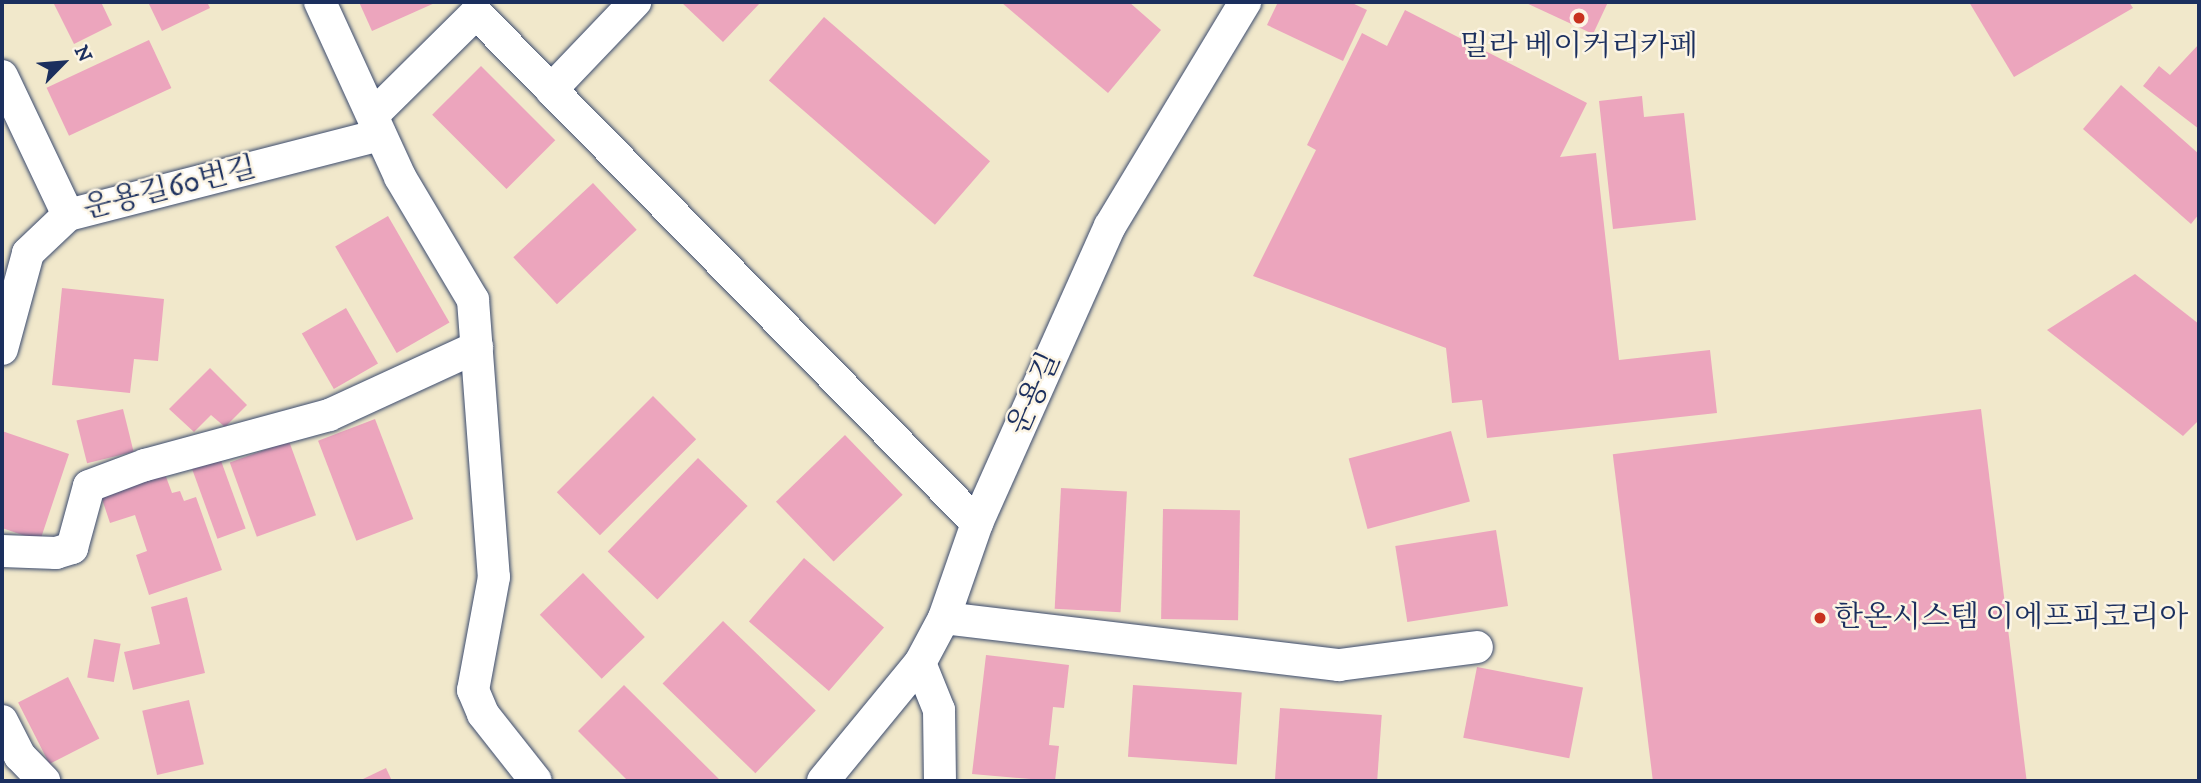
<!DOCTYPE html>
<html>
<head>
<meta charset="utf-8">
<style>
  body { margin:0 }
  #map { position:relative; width:2201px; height:783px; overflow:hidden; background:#f1e8cb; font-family:"IM FELL DW Pica","Noto Serif KR",serif }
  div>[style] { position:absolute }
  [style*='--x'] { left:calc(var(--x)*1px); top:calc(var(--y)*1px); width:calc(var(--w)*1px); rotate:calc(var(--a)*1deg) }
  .building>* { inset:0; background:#eca5bd; transform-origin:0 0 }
  .roads { filter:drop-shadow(0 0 2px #3b4b6e) drop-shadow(0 0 2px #3b4b6e) }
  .street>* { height:32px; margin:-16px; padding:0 16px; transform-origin:16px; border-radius:16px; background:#fff }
  .dots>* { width:19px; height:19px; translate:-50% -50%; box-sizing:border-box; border:4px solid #fcf5e5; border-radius:50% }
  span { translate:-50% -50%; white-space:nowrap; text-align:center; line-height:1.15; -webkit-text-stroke:5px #fcf5e5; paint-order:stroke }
  .poi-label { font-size:30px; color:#1b2f5e }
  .left { translate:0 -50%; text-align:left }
  .street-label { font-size:30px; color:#1b2f5e }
  .frame { position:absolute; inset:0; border:4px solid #1b2f5e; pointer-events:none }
  .north { position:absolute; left:28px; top:28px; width:70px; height:70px; -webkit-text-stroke:5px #fcf5e5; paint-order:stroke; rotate:65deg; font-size:19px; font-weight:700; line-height:28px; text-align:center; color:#1b2f5e }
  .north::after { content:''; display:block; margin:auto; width:24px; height:32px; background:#1b2f5e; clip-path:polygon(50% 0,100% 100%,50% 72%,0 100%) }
</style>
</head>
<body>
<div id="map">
  <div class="building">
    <div style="clip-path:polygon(53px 2px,101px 2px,112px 25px,74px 44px)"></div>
    <div style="clip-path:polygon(148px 2px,207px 2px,210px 8px,162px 31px)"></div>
    <div style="clip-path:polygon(359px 2px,437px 2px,372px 31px)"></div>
    <div style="clip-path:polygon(681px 2px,761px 2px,723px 42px)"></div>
    <div style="clip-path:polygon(1001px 2px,1129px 2px,1161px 30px,1108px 93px)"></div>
    <div style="clip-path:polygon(1278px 2px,1350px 2px,1367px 10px,1343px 61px,1267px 25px)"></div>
    <div style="clip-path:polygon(1524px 2px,1608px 2px,1593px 34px)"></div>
    <div style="clip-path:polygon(1969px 2px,2129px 2px,2133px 8px,2014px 77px)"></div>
    <div style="clip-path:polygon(1405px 10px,1587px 103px,1560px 157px,1596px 153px,1619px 360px,1710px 350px,1717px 413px,1487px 438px,1482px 400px,1452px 403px,1446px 348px,1253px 276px,1316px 150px,1307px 145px,1362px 33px,1387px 46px)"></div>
    <div style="left:824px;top:17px;width:220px;height:84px;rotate:41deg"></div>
    <div style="left:149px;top:40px;width:53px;height:113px;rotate:65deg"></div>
    <div style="clip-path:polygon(2199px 44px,2199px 129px,2143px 86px,2159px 66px,2170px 75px)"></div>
    <div style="left:481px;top:66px;width:105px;height:69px;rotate:45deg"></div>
    <div style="clip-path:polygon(2121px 85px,2199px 154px,2199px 214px,2191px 224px,2083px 129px)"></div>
    <div style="clip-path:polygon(1642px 96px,1644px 117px,1684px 113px,1696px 220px,1613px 229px,1599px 101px)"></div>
    <div style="left:593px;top:183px;width:64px;height:109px;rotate:47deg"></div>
    <div style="left:388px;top:216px;width:123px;height:61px;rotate:60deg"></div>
    <div style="clip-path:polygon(2135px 274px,2199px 324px,2199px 420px,2183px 436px,2047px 330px)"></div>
    <div style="clip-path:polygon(62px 288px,164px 299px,158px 361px,134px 359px,130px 393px,52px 385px)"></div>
    <div style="left:346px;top:308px;width:64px;height:51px;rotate:60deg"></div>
    <div style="clip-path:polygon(210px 368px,247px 405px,225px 427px,211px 415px,194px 432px,169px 409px)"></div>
    <div style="left:653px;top:396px;width:61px;height:136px;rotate:45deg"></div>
    <div style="left:123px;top:409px;width:44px;height:48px;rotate:76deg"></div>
    <div style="left:1981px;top:409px;width:375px;height:371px;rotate:83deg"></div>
    <div style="left:375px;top:419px;width:107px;height:61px;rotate:69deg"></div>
    <div style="clip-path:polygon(2px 431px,69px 454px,40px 541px,2px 528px)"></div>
    <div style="left:1451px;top:431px;width:73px;height:106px;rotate:75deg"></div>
    <div style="left:845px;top:435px;width:83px;height:96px;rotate:46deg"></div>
    <div style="left:289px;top:441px;width:79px;height:63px;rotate:70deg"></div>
    <div style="left:220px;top:458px;width:75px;height:30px;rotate:70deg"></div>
    <div style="left:698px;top:458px;width:69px;height:130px;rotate:44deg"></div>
    <div style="clip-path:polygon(165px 474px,172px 493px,180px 491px,184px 501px,196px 497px,222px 570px,149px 595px,136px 555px,147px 551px,135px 515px,110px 523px,101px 496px)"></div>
    <div style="left:1061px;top:488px;width:66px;height:121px;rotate:3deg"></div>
    <div style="left:1163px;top:509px;width:77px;height:110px;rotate:1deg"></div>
    <div style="left:1496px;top:530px;width:77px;height:102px;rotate:81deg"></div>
    <div style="left:804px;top:558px;width:106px;height:84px;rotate:41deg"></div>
    <div style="left:583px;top:573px;width:89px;height:60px;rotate:46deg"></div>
    <div style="clip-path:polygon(187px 597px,205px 673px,133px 690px,124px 652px,160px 644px,151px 607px)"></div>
    <div style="left:723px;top:621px;width:129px;height:87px;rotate:44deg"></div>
    <div style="left:94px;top:639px;width:27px;height:39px;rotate:10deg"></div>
    <div style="clip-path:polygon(986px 655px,1069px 665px,1064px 708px,1053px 707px,1049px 745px,1059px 746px,1055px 781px,972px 774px)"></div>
    <div style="left:1477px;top:667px;width:108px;height:72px;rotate:11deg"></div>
    <div style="left:68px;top:677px;width:69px;height:56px;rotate:63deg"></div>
    <div style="clip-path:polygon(624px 685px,721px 781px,628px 781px,578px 731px)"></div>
    <div style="left:1133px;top:685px;width:109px;height:72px;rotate:4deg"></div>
    <div style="left:189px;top:700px;width:66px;height:48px;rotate:77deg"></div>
    <div style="left:1280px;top:708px;width:102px;height:73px;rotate:4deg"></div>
    <div style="clip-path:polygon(386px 768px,392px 781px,365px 781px,363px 779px)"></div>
  </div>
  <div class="roads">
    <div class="street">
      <div style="--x:320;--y:2;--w:192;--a:65.4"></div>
      <div style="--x:400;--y:177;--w:143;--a:59.3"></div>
      <div style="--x:473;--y:300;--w:278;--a:85.7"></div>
      <div style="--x:494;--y:577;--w:115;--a:100.5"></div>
      <div style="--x:473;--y:690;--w:26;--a:67"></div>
      <div style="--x:483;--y:714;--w:85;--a:51.7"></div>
      <div style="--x:2;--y:76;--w:154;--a:64.6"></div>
      <div style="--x:551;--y:90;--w:122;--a:-46.3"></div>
      <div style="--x:373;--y:115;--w:145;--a:-44.7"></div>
      <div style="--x:476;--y:13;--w:715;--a:45.51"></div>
      <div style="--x:2;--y:349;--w:99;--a:-74.8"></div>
      <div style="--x:28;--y:253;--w:55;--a:-43.5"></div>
      <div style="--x:68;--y:215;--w:322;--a:-14.4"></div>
      <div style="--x:2;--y:551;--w:54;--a:2.1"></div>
      <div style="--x:56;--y:553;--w:17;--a:-17"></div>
      <div style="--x:72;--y:548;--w:64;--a:-74.7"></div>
      <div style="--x:89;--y:486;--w:60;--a:-20.6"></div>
      <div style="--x:145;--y:465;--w:191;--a:-15.2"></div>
      <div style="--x:329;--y:415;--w:163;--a:-24.7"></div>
      <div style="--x:944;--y:618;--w:398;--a:6.8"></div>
      <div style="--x:1339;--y:665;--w:139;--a:-7.4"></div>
      <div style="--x:920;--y:663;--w:51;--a:68"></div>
      <div style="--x:939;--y:710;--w:71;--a:89.2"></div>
      <div style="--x:2;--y:721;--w:39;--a:63"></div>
      <div style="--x:20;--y:756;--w:35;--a:46"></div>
      <div style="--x:823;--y:781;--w:153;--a:-50.6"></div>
      <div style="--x:920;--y:663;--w:51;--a:-61.9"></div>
      <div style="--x:944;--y:618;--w:101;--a:-70.8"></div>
      <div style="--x:977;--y:523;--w:325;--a:-65.9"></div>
      <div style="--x:1110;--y:226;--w:262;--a:-58.9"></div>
    </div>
  </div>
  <div class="dots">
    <div style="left:1579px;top:18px;background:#c8321e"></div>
    <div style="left:1820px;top:618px;background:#c8321e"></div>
  </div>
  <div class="poi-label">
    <span style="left:1579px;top:47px">밀라 베이커리카페</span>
    <span class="left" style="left:1834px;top:618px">한온시스템 이에프피코리아</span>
  </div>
  <div class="street-label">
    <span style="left:170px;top:189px;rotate:-14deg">운용길60번길</span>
    <span style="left:1035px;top:394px;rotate:-66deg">운용길</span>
  </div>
  <div class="frame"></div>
  <div class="north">N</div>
</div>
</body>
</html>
